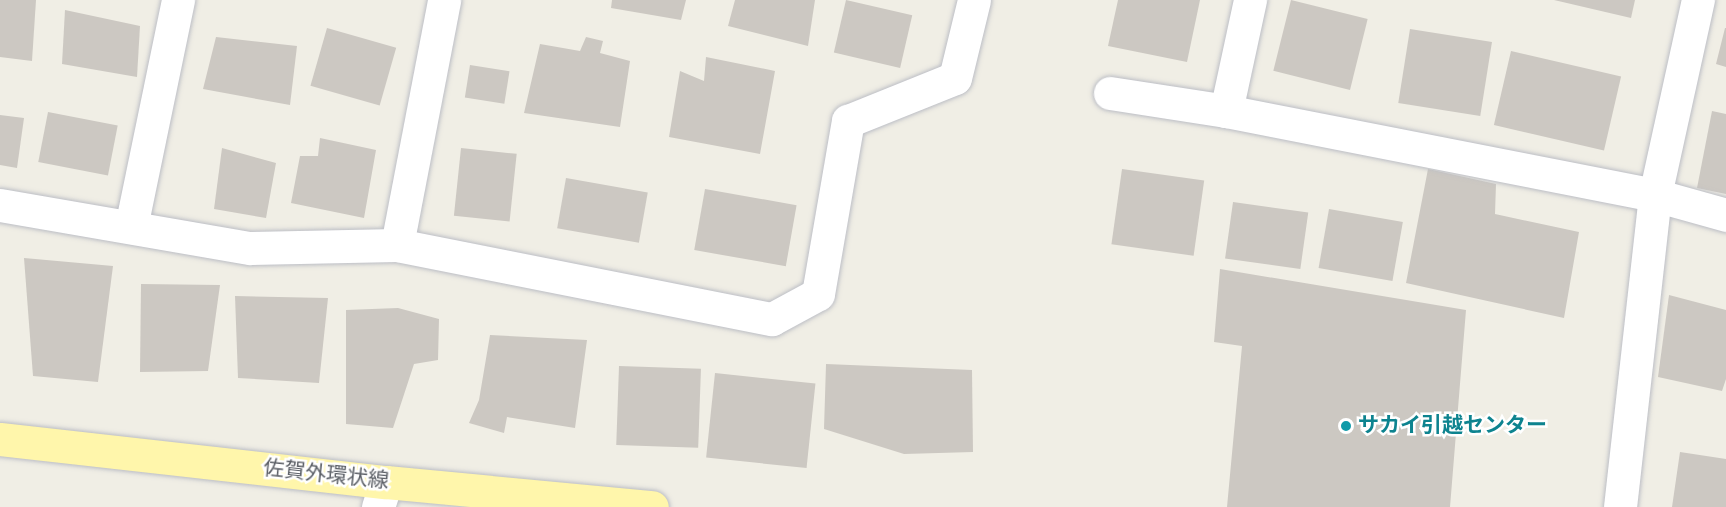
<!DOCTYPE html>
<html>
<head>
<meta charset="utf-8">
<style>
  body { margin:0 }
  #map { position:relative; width:1726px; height:507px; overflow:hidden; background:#f0eee5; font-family:"Alegreya Sans","Noto Sans JP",sans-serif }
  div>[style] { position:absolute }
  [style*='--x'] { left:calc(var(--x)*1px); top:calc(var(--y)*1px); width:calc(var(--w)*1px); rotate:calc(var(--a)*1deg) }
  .building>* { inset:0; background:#ccc8c2; transform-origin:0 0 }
  .roads { filter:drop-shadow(0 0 2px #bcbec5) drop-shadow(0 0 2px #bcbec5) }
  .minor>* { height:33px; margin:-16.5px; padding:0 16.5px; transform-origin:16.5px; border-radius:16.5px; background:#fff }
  .major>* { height:33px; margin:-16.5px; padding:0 16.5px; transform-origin:16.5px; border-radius:16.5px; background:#fff6ab }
  .dots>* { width:16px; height:16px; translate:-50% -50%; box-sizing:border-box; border:3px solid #fff; border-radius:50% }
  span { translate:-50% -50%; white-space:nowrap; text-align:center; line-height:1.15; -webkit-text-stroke:5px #fff; paint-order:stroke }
  .culture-label { font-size:21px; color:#0d838f; font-weight:700 }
  .left { translate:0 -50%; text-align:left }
  .street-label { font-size:21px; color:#5c6067 }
</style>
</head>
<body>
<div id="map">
  <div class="building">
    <div style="clip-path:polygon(0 0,36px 0,32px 61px,0 57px)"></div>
    <div style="clip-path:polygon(612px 0,686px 0,681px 20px,611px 8px)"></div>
    <div style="clip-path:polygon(735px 0,815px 0,808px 46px,728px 26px)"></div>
    <div style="left:846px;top:0;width:68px;height:54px;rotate:13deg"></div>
    <div style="clip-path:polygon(1118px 0,1200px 0,1187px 62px,1108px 46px)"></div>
    <div style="left:1291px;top:0;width:79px;height:73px;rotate:14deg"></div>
    <div style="clip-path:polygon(1554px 0,1635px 0,1631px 18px)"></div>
    <div style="clip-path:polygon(65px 10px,140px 26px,137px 77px,62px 64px)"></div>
    <div style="left:327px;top:28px;width:72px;height:60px;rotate:16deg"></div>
    <div style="clip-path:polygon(1725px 28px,1726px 28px,1726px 67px,1716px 64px)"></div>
    <div style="left:1410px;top:29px;width:83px;height:75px;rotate:9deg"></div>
    <div style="clip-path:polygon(216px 37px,297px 46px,290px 105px,203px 89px)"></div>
    <div style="clip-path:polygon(586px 37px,603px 41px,600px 53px,630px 61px,620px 127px,524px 113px,540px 44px,580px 51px)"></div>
    <div style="left:1511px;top:51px;width:113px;height:76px;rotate:13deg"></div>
    <div style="clip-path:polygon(706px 57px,775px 71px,760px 154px,669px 137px,680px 71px,704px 81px)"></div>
    <div style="left:470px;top:65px;width:40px;height:33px;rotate:9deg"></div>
    <div style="clip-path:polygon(1712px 111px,1726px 114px,1726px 194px,1697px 188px)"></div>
    <div style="left:48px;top:112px;width:71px;height:51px;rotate:11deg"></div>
    <div style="clip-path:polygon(0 115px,24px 118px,17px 168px,0 165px)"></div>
    <div style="clip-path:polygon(320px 138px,376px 150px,364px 218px,291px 203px,300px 156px,318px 156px)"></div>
    <div style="clip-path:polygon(222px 148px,276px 163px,266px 218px,214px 209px)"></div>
    <div style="left:461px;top:148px;width:56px;height:68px;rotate:6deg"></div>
    <div style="left:1122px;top:169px;width:83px;height:76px;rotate:8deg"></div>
    <div style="clip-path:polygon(1428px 169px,1496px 184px,1495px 214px,1579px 232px,1564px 318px,1406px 283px)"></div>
    <div style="left:566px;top:178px;width:83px;height:51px;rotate:10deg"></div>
    <div style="left:705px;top:189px;width:93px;height:62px;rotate:10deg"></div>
    <div style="left:1233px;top:202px;width:76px;height:57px;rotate:8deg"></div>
    <div style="left:1329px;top:209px;width:75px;height:60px;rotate:10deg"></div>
    <div style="clip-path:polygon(24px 258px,113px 266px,98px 382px,33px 376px)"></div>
    <div style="clip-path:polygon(1220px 269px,1466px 310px,1450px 507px,1227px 507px,1242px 346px,1214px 342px)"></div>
    <div style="clip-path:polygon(141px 284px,220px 285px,208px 371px,140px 372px)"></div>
    <div style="clip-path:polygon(1669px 295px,1726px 310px,1726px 379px,1722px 391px,1658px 377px)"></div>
    <div style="clip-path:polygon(235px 296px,328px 298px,319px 383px,238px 378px)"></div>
    <div style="clip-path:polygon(398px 308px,439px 319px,438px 360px,414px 364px,393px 428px,346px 424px,346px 310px)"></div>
    <div style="clip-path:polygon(490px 335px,587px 340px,575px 428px,507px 417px,504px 433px,469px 423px,479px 400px)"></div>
    <div style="clip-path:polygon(826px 364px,972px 370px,973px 452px,904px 454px,824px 429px)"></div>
    <div style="left:619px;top:366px;width:82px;height:79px;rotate:2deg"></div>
    <div style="left:715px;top:373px;width:101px;height:85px;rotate:6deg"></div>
    <div style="clip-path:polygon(1680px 452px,1726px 459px,1726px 507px,1672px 507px)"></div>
  </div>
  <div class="roads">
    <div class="minor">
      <div style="--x:1110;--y:93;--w:117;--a:8.8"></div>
      <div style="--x:1226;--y:111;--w:437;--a:11.1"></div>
      <div style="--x:1655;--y:195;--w:200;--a:-77.6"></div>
      <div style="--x:1226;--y:111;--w:114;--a:-77.8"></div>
      <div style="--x:0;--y:205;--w:254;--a:9.8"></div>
      <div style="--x:250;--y:248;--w:147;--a:-1.2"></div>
      <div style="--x:397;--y:245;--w:382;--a:11.2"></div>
      <div style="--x:772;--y:319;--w:52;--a:-28.5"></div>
      <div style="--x:818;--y:294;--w:176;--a:-80.2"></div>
      <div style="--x:848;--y:121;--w:115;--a:-21.9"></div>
      <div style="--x:955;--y:78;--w:80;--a:-76.3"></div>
      <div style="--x:131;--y:227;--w:232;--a:-78.3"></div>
      <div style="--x:397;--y:245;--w:249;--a:-79.1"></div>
      <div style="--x:378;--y:507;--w:26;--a:-72"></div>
      <div style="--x:1620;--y:507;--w:314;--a:-83.6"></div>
      <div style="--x:1655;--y:195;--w:74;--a:15.7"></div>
    </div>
    <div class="major">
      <div style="--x:0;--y:439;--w:388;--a:6.4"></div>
      <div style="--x:386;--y:482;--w:267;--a:5.4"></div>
    </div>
  </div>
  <div class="dots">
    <div style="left:1346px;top:426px;background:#0f9aa8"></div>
  </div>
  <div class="culture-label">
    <span class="left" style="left:1358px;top:426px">サカイ引越センター</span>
  </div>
  <div class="street-label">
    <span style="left:326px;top:475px;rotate:6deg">佐賀外環状線</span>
  </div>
</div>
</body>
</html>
